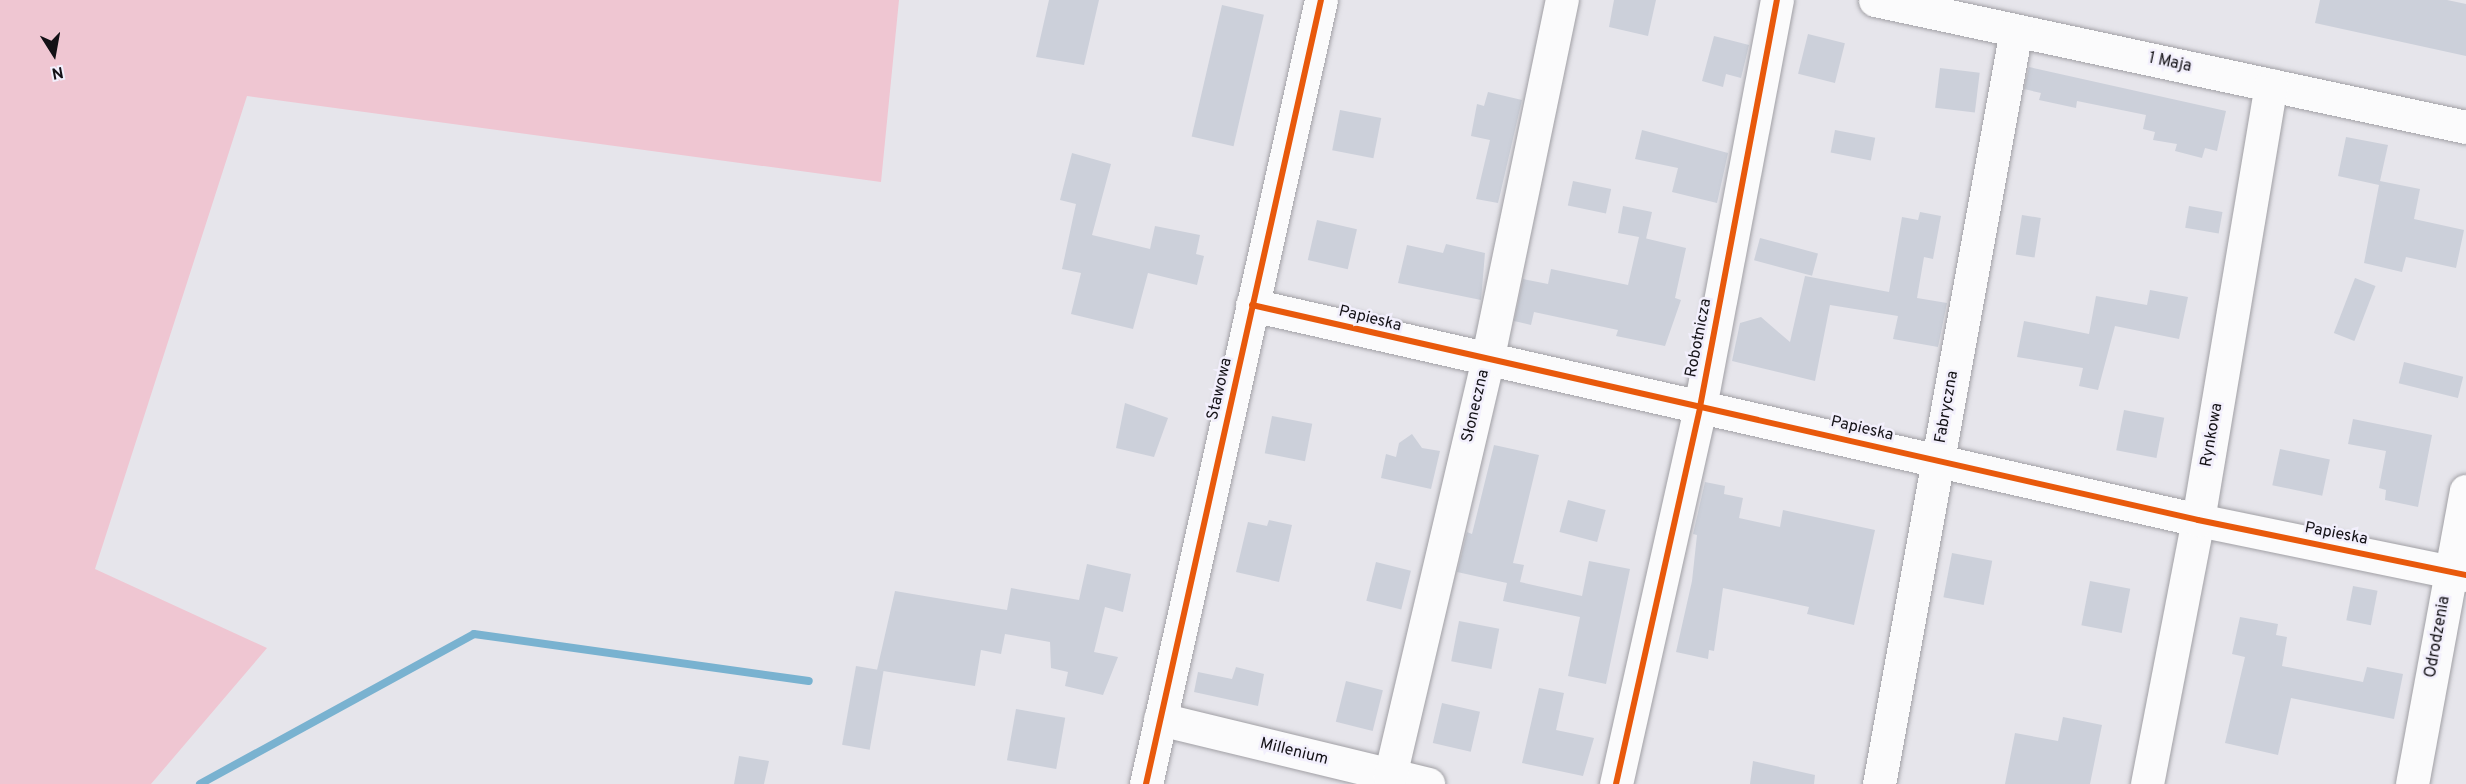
<!DOCTYPE html>
<html>
<head>
<meta charset="utf-8">
<style>
  body { margin:0 }
  #map { position:relative; width:2466px; height:784px; overflow:hidden; background:#e6e5eb; font-family:Overpass,sans-serif }
  div>[style] { position:absolute }
  [style*='--x'] { left:calc(var(--x)*1px); top:calc(var(--y)*1px); width:calc(var(--w)*1px); rotate:calc(var(--a)*1deg) }
  .green>* { inset:0; background:#efc6d2 }
  .stream>* { height:8px; margin:-4px; padding:0 4px; transform-origin:4px; border-radius:4px; background:#79b2d0 }
  .building>* { inset:0; background:#ccd0da; transform-origin:0 0 }
  .roads { filter:drop-shadow(0 0 2px #a1a0a5) drop-shadow(0 0 2px #a1a0a5) }
  .minor>* { height:33px; margin:-16.5px; padding:0 16.5px; transform-origin:16.5px; border-radius:16.5px; background:#fbfbfc }
  .cycleway>* { height:6px; margin:-3px; padding:0 3px; transform-origin:3px; border-radius:3px; background:#e8590c }
  span { translate:-50% -50%; white-space:nowrap; text-align:center; line-height:1.15; -webkit-text-stroke:5px #f2effc; paint-order:stroke }
  .street-label { font-size:16px; color:#131116 }
  .north { position:absolute; left:24px; top:24px; width:60px; height:60px; -webkit-text-stroke:4px #f2effc; paint-order:stroke; rotate:169deg; font-size:16px; font-weight:700; line-height:24px; text-align:center; color:#131116 }
  .north::after { content:''; display:block; margin:auto; width:21px; height:27px; background:#131116; clip-path:polygon(50% 0,100% 100%,50% 72%,0 100%) }
</style>
</head>
<body>
<div id="map">
  <div class="green">
    <div style="clip-path:polygon(0 0,899px 0,881px 182px,247px 96px,95px 569px,267px 648px,151px 784px,0 784px)"></div>
  </div>
  <div class="stream">
    <div style="--x:200;--y:784;--w:312;--a:-28.7"></div>
    <div style="--x:474;--y:634;--w:338;--a:8"></div>
  </div>
  <div class="building">
    <div style="clip-path:polygon(1049px 0,1099px 0,1084px 65px,1036px 57px)"></div>
    <div style="clip-path:polygon(1614px 0,1656px 0,1648px 36px,1609px 27px)"></div>
    <div style="clip-path:polygon(2320px 0,2447px 0,2466px 4px,2466px 56px,2315px 23px)"></div>
    <div style="left:1222px;top:5px;width:43px;height:135px;rotate:13deg"></div>
    <div style="left:1808px;top:34px;width:38px;height:41px;rotate:14deg"></div>
    <div style="clip-path:polygon(1714px 36px,1749px 45px,1741px 78px,1726px 74px,1723px 87px,1702px 81px)"></div>
    <div style="clip-path:polygon(2029px 67px,2226px 111px,2217px 151px,2205px 148px,2202px 158px,2175px 151px,2177px 144px,2153px 140px,2155px 132px,2143px 129px,2146px 115px,2077px 101px,2076px 108px,2039px 100px,2041px 93px,2024px 89px)"></div>
    <div style="left:1940px;top:68px;width:40px;height:40px;rotate:7deg"></div>
    <div style="clip-path:polygon(1488px 92px,1522px 100px,1498px 203px,1476px 199px,1490px 140px,1471px 136px,1477px 104px,1484px 106px)"></div>
    <div style="left:1340px;top:110px;width:42px;height:41px;rotate:11deg"></div>
    <div style="clip-path:polygon(1642px 130px,1728px 153px,1717px 203px,1672px 192px,1678px 168px,1635px 159px)"></div>
    <div style="left:1835px;top:130px;width:41px;height:23px;rotate:11deg"></div>
    <div style="clip-path:polygon(2346px 137px,2388px 145px,2380px 181px,2420px 189px,2414px 219px,2464px 230px,2456px 268px,2406px 257px,2402px 272px,2364px 263px,2379px 185px,2338px 176px)"></div>
    <div style="clip-path:polygon(1072px 153px,1111px 164px,1092px 235px,1150px 249px,1155px 226px,1200px 235px,1196px 254px,1204px 256px,1197px 285px,1148px 273px,1133px 329px,1071px 314px,1081px 273px,1062px 269px,1076px 204px,1060px 200px)"></div>
    <div style="left:1573px;top:181px;width:39px;height:25px;rotate:12deg"></div>
    <div style="clip-path:polygon(1623px 206px,1652px 212px,1646px 239px,1640px 237px,1686px 248px,1675px 298px,1681px 300px,1665px 346px,1616px 336px,1618px 330px,1534px 312px,1531px 325px,1514px 321px,1523px 279px,1548px 284px,1551px 269px,1628px 285px,1639px 237px,1618px 233px)"></div>
    <div style="left:2189px;top:206px;width:34px;height:22px;rotate:10deg"></div>
    <div style="clip-path:polygon(1920px 212px,1941px 216px,1933px 259px,1924px 257px,1917px 298px,1947px 303px,1938px 347px,1893px 339px,1898px 316px,1830px 305px,1815px 381px,1732px 361px,1740px 323px,1761px 317px,1790px 342px,1805px 276px,1889px 292px,1902px 217px,1918px 220px)"></div>
    <div style="left:2022px;top:215px;width:19px;height:40px;rotate:9deg"></div>
    <div style="left:1317px;top:220px;width:41px;height:41px;rotate:13deg"></div>
    <div style="left:1760px;top:238px;width:60px;height:23px;rotate:15deg"></div>
    <div style="clip-path:polygon(1446px 244px,1485px 253px,1481px 300px,1398px 283px,1407px 245px,1443px 253px)"></div>
    <div style="left:2355px;top:278px;width:22px;height:59px;rotate:21deg"></div>
    <div style="clip-path:polygon(2150px 290px,2188px 297px,2179px 339px,2115px 326px,2098px 390px,2079px 386px,2083px 368px,2017px 357px,2024px 321px,2089px 334px,2096px 296px,2147px 305px)"></div>
    <div style="left:2404px;top:362px;width:61px;height:22px;rotate:14deg"></div>
    <div style="clip-path:polygon(1125px 403px,1168px 418px,1154px 457px,1116px 448px)"></div>
    <div style="left:2124px;top:410px;width:41px;height:41px;rotate:11deg"></div>
    <div style="left:1272px;top:416px;width:41px;height:38px;rotate:11deg"></div>
    <div style="clip-path:polygon(2353px 419px,2432px 435px,2418px 507px,2385px 500px,2386px 490px,2379px 488px,2386px 451px,2348px 444px)"></div>
    <div style="clip-path:polygon(1412px 434px,1422px 448px,1440px 451px,1431px 489px,1381px 478px,1386px 454px,1396px 457px,1399px 443px)"></div>
    <div style="clip-path:polygon(1494px 445px,1539px 455px,1513px 563px,1524px 565px,1520px 582px,1582px 596px,1589px 561px,1630px 569px,1606px 684px,1568px 676px,1580px 617px,1503px 601px,1507px 583px,1457px 572px,1467px 532px,1472px 534px)"></div>
    <div style="left:2280px;top:449px;width:51px;height:37px;rotate:12deg"></div>
    <div style="clip-path:polygon(1705px 482px,1725px 486px,1724px 494px,1743px 498px,1739px 518px,1780px 527px,1783px 510px,1875px 530px,1854px 625px,1807px 614px,1809px 607px,1723px 588px,1714px 651px,1709px 650px,1708px 659px,1676px 652px,1692px 581px,1697px 535px,1693px 534px)"></div>
    <div style="left:1568px;top:500px;width:39px;height:33px;rotate:15deg"></div>
    <div style="clip-path:polygon(1269px 520px,1292px 525px,1279px 582px,1236px 572px,1248px 522px,1267px 526px)"></div>
    <div style="left:1952px;top:553px;width:41px;height:45px;rotate:11deg"></div>
    <div style="left:1376px;top:562px;width:36px;height:40px;rotate:14deg"></div>
    <div style="clip-path:polygon(1087px 564px,1131px 574px,1123px 612px,1105px 607px,1094px 652px,1118px 657px,1103px 695px,1065px 686px,1068px 672px,1051px 668px,1050px 642px,1005px 634px,1001px 654px,981px 650px,975px 686px,877px 670px,895px 591px,1007px 610px,1011px 588px,1079px 600px)"></div>
    <div style="left:2090px;top:581px;width:41px;height:45px;rotate:11deg"></div>
    <div style="left:2353px;top:586px;width:25px;height:35px;rotate:11deg"></div>
    <div style="clip-path:polygon(2240px 617px,2278px 624px,2276px 635px,2287px 637px,2282px 666px,2363px 682px,2367px 667px,2403px 674px,2394px 719px,2291px 698px,2278px 755px,2225px 743px,2245px 657px,2232px 654px)"></div>
    <div style="left:1459px;top:621px;width:41px;height:41px;rotate:11deg"></div>
    <div style="left:856px;top:666px;width:28px;height:80px;rotate:10deg"></div>
    <div style="clip-path:polygon(1236px 667px,1264px 674px,1258px 706px,1194px 692px,1198px 672px,1232px 679px)"></div>
    <div style="left:1346px;top:681px;width:38px;height:42px;rotate:14deg"></div>
    <div style="clip-path:polygon(1539px 688px,1564px 693px,1556px 730px,1594px 738px,1583px 776px,1522px 763px)"></div>
    <div style="left:1442px;top:703px;width:39px;height:41px;rotate:13deg"></div>
    <div style="left:1016px;top:709px;width:50px;height:52px;rotate:10deg"></div>
    <div style="clip-path:polygon(2063px 717px,2102px 725px,2090px 784px,2005px 784px,2015px 733px,2058px 741px)"></div>
    <div style="clip-path:polygon(739px 756px,769px 761px,764px 784px,734px 784px)"></div>
    <div style="clip-path:polygon(1753px 761px,1815px 775px,1814px 784px,1750px 784px)"></div>
  </div>
  <div class="roads">
    <div class="minor">
      <div style="--x:1875;--y:0;--w:604;--a:12.13"></div>
      <div style="--x:1252;--y:305;--w:970;--a:12.8"></div>
      <div style="--x:2198;--y:520;--w:274;--a:11.6"></div>
      <div style="--x:1160;--y:719;--w:276;--a:13.6"></div>
      <div style="--x:1390;--y:776;--w:426;--a:-76.8"></div>
      <div style="--x:1487;--y:361;--w:369;--a:-78.3"></div>
      <div style="--x:1146;--y:784;--w:803;--a:-77.42"></div>
      <div style="--x:1616;--y:784;--w:386;--a:-77.4"></div>
      <div style="--x:1700;--y:407;--w:414;--a:-79.3"></div>
      <div style="--x:1879;--y:784;--w:766;--a:-79.7"></div>
      <div style="--x:2147;--y:784;--w:269;--a:-79.1"></div>
      <div style="--x:2198;--y:520;--w:441;--a:-80.5"></div>
      <div style="--x:2412;--y:784;--w:298;--a:-79.6"></div>
    </div>
  </div>
  <div class="cycleway">
    <div style="--x:1252;--y:305;--w:970;--a:12.8"></div>
    <div style="--x:2198;--y:520;--w:274;--a:11.6"></div>
    <div style="--x:1146;--y:784;--w:803;--a:-77.42"></div>
    <div style="--x:1616;--y:784;--w:386;--a:-77.4"></div>
    <div style="--x:1700;--y:407;--w:414;--a:-79.3"></div>
  </div>
  <div class="street-label">
    <span style="left:2170px;top:63px;rotate:12deg">1 Maja</span>
    <span style="left:1370px;top:319px;rotate:14deg">Papieska</span>
    <span style="left:1699px;top:338px;rotate:-79deg">Robotnicza</span>
    <span style="left:1220px;top:389px;rotate:-77deg">Stawowa</span>
    <span style="left:1476px;top:406px;rotate:-77deg">Słoneczna</span>
    <span style="left:1947px;top:407px;rotate:-80deg">Fabryczna</span>
    <span style="left:1862px;top:429px;rotate:13deg">Papieska</span>
    <span style="left:2212px;top:435px;rotate:-80deg">Rynkowa</span>
    <span style="left:2336px;top:534px;rotate:11deg">Papieska</span>
    <span style="left:2438px;top:637px;rotate:-80deg">Odrodzenia</span>
    <span style="left:1294px;top:752px;rotate:14deg">Millenium</span>
  </div>
  <div class="north">N</div>
</div>
</body>
</html>
